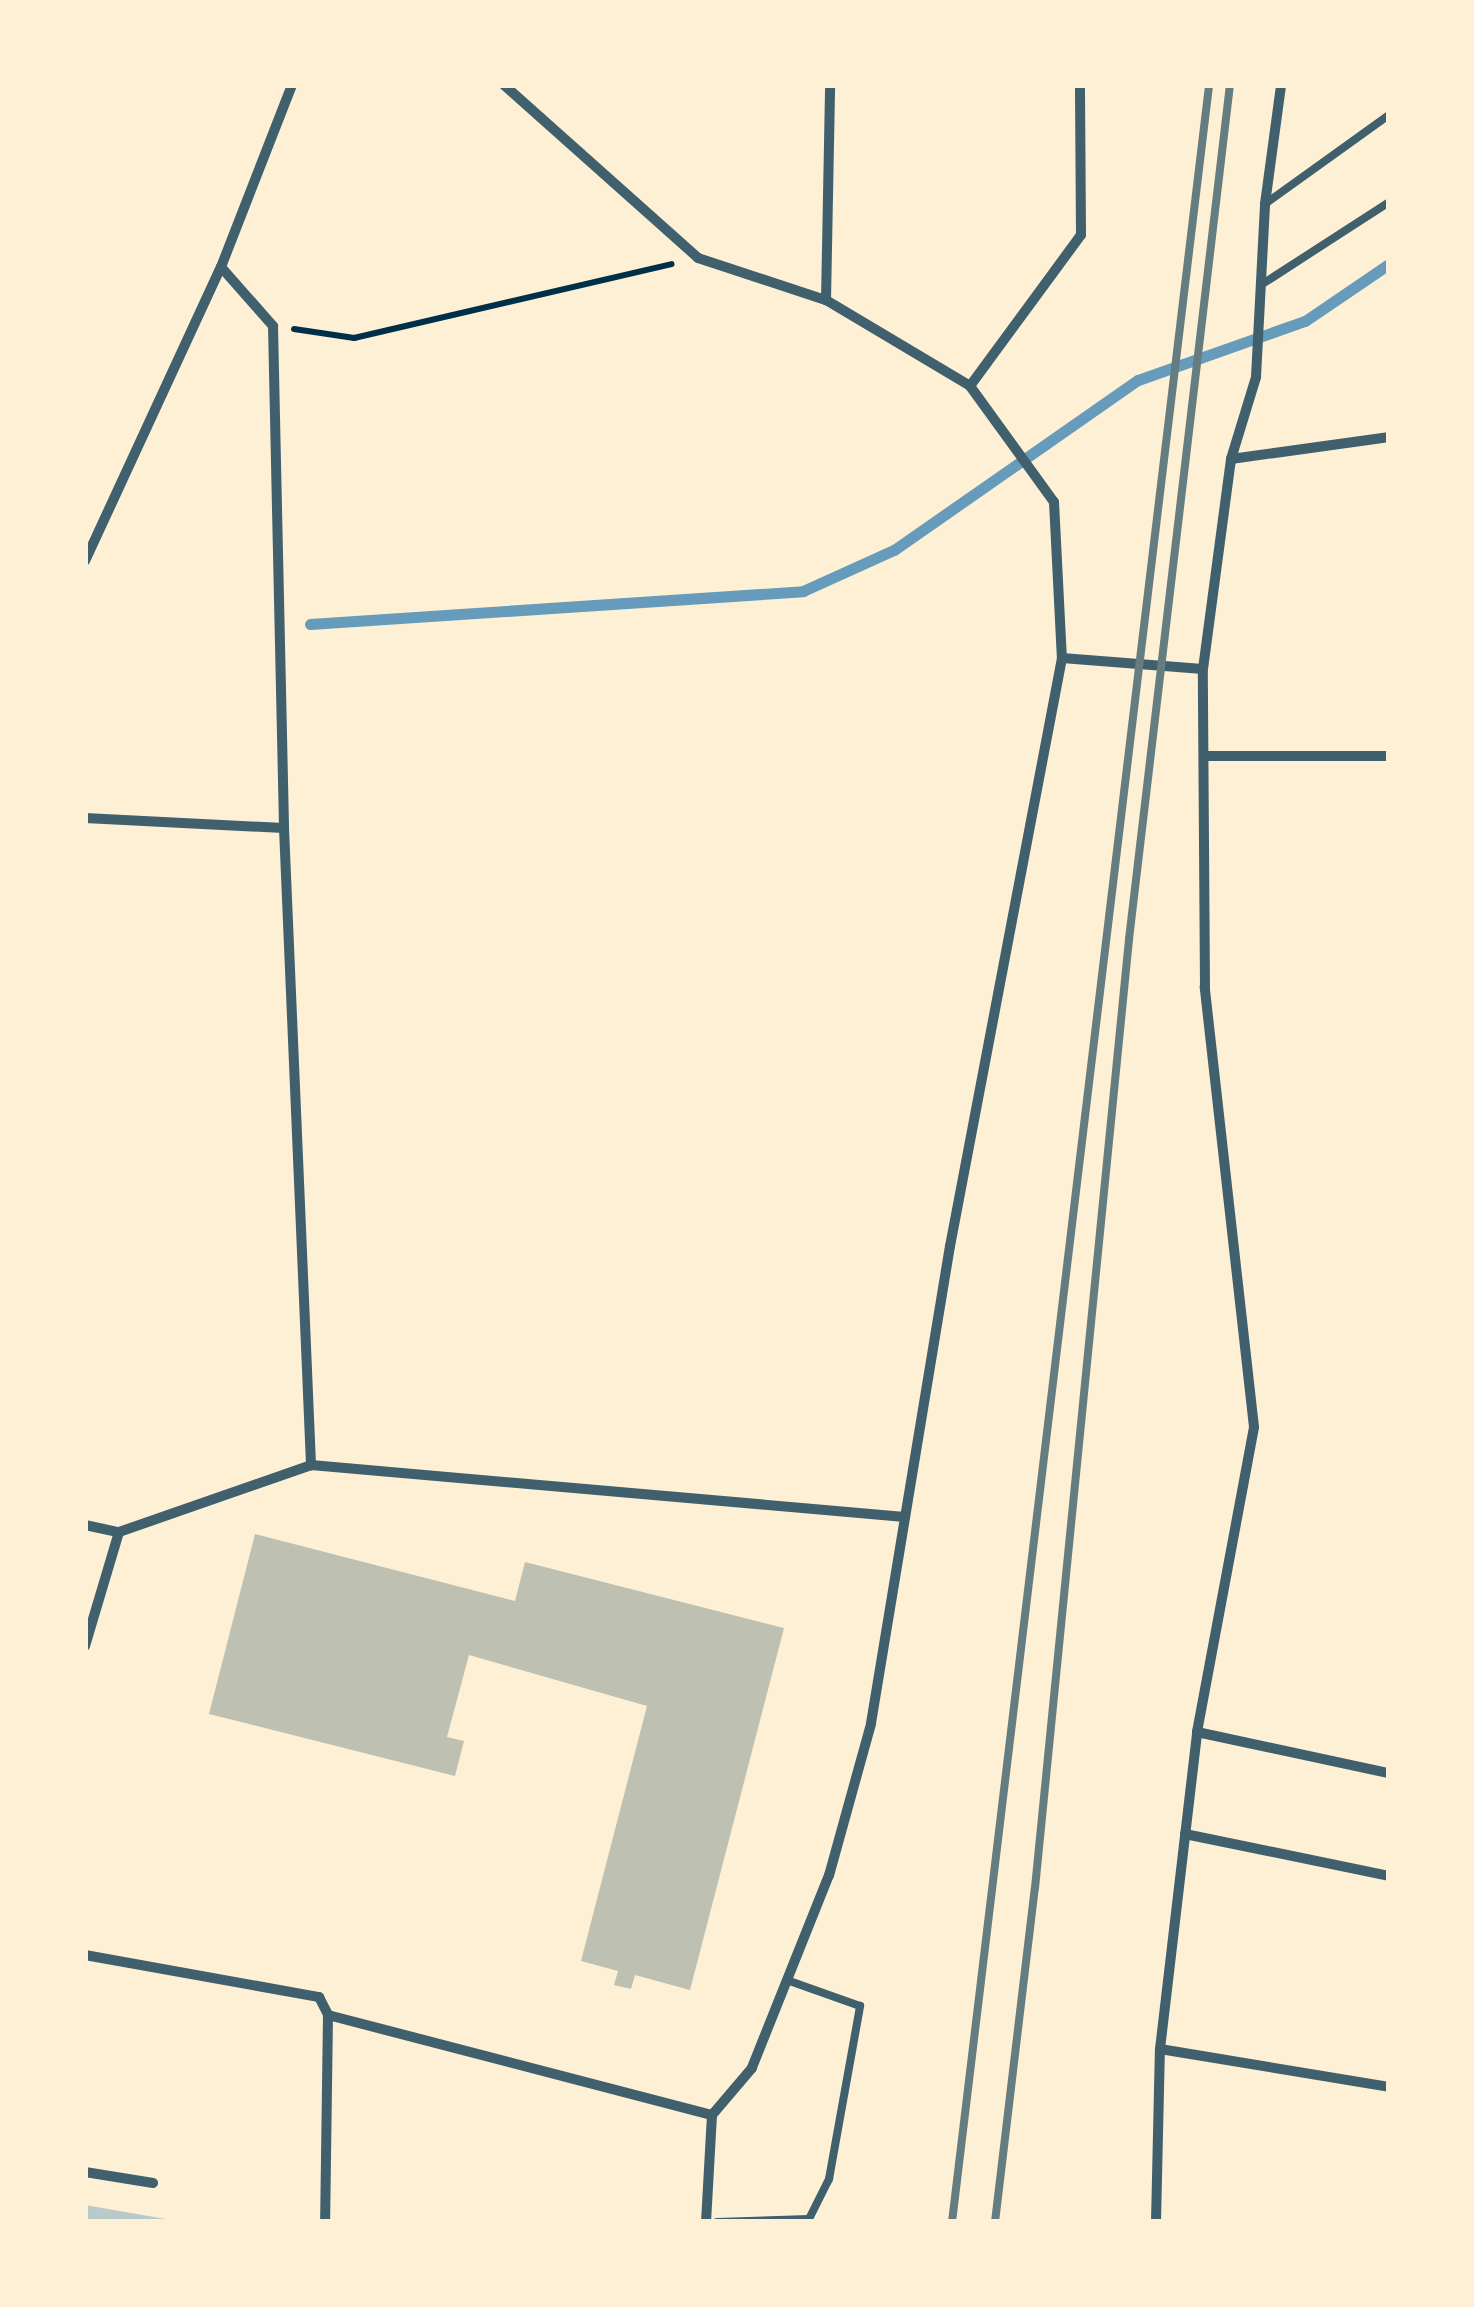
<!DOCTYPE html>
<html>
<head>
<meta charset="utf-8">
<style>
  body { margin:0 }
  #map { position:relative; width:1474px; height:2307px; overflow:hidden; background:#fdf0d5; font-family:"Source Sans 3",sans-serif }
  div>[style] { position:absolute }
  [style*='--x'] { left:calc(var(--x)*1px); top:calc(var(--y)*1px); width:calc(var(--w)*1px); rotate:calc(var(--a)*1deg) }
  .green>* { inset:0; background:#b9caca }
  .stream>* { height:11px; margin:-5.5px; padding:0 5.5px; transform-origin:5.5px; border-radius:5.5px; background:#669bbc }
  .building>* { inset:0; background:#bec0b2 }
  .path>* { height:6px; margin:-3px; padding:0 3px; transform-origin:3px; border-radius:3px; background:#003049 }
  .service>* { height:8px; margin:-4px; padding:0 4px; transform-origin:4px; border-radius:4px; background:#3f606c }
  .minor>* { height:10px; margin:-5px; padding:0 5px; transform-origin:5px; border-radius:5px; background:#3f606c }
  .rail>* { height:8px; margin:-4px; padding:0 4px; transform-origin:4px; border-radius:4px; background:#657d81 }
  span { translate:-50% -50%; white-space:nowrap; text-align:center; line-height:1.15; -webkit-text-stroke:9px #fdf0d5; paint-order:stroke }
  .frame { position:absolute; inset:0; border:88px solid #fdf0d5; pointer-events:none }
</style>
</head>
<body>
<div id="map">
  <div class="green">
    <div style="clip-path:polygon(85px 2205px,183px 2222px,85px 2222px)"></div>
  </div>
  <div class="stream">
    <div style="--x:310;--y:624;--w:494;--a:-3.8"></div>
    <div style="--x:803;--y:591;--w:100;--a:-24.3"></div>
    <div style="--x:894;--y:550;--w:297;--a:-34.9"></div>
    <div style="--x:1138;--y:380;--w:177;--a:-19.5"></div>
    <div style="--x:1305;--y:321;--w:102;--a:-34.2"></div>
  </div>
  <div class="building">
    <div style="clip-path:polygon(255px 1534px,515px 1601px,525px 1562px,784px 1628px,690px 1990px,635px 1975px,631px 1989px,614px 1985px,618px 1971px,581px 1961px,647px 1706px,469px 1655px,447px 1737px,464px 1741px,455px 1776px,209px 1714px)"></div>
  </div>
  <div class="path">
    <div style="--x:294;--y:329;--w:61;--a:8.5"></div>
    <div style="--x:354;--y:338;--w:326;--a:-13.1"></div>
  </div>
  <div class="service">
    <div style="--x:1265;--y:204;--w:153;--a:-35.7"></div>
    <div style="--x:1264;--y:283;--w:149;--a:-32.9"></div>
    <div style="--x:717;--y:2222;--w:92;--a:-1.9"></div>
    <div style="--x:809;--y:2219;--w:45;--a:-63.4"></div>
    <div style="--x:829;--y:2179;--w:176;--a:-79.8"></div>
    <div style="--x:860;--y:2006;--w:77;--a:-160.4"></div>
  </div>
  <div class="minor">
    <div style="--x:504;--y:85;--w:260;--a:41.7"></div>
    <div style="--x:698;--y:258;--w:135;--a:18.2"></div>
    <div style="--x:826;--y:300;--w:168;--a:30.8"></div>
    <div style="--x:970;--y:386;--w:143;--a:54.1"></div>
    <div style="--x:1054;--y:502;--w:156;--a:87.1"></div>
    <div style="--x:1062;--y:658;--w:599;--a:100.78"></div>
    <div style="--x:950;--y:1246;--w:484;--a:99.4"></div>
    <div style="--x:871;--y:1724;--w:157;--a:105.5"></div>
    <div style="--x:829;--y:1875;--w:208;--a:111.8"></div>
    <div style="--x:752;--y:2068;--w:62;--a:130.4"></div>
    <div style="--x:712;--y:2115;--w:107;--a:93.2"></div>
    <div style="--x:221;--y:267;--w:79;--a:48.6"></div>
    <div style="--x:273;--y:326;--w:502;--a:88.74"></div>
    <div style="--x:284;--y:828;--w:638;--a:87.57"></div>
    <div style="--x:826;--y:300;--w:215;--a:-88.9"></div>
    <div style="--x:970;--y:386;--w:187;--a:-53.7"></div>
    <div style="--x:1081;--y:235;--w:150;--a:-90.4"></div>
    <div style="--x:1231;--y:459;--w:160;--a:-7.9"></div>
    <div style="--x:85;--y:561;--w:324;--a:-65.2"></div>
    <div style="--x:221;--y:267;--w:195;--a:-68.7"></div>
    <div style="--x:1062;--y:658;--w:141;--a:4.5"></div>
    <div style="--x:1208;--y:756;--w:181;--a:0"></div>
    <div style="--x:85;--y:818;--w:199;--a:2.9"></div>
    <div style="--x:85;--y:1525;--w:35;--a:12"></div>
    <div style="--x:85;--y:1646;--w:119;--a:-73.4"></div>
    <div style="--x:119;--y:1532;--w:203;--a:-19.2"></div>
    <div style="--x:311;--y:1465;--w:596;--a:5"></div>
    <div style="--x:1197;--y:1732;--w:196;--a:12.1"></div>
    <div style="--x:1185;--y:1834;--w:208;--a:11.6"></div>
    <div style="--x:85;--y:1955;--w:238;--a:10.2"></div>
    <div style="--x:319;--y:1997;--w:20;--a:63"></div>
    <div style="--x:328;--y:2015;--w:207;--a:90.8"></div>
    <div style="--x:328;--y:2015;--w:397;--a:14.6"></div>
    <div style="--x:1160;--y:2049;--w:232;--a:9.4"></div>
    <div style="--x:85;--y:2172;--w:69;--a:9.2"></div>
    <div style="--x:1156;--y:2222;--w:173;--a:-88.7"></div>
    <div style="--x:1160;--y:2049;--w:319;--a:-83.3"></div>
    <div style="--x:1197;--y:1732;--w:310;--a:-79.4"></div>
    <div style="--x:1254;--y:1427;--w:443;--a:-96.4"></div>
    <div style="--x:1205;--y:987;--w:318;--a:-90.4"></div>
    <div style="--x:1203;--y:669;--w:212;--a:-82.4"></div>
    <div style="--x:1231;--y:459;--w:86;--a:-73"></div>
    <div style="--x:1256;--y:377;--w:173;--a:-87"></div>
    <div style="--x:1265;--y:204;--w:120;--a:-82.3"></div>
  </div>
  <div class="rail">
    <div style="--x:952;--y:2222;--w:2152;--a:-83.14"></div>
    <div style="--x:995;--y:2222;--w:336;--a:-83.2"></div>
    <div style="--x:1035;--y:1888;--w:954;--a:-84.34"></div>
    <div style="--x:1129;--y:939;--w:860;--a:-83.26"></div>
  </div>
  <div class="frame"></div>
</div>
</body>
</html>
